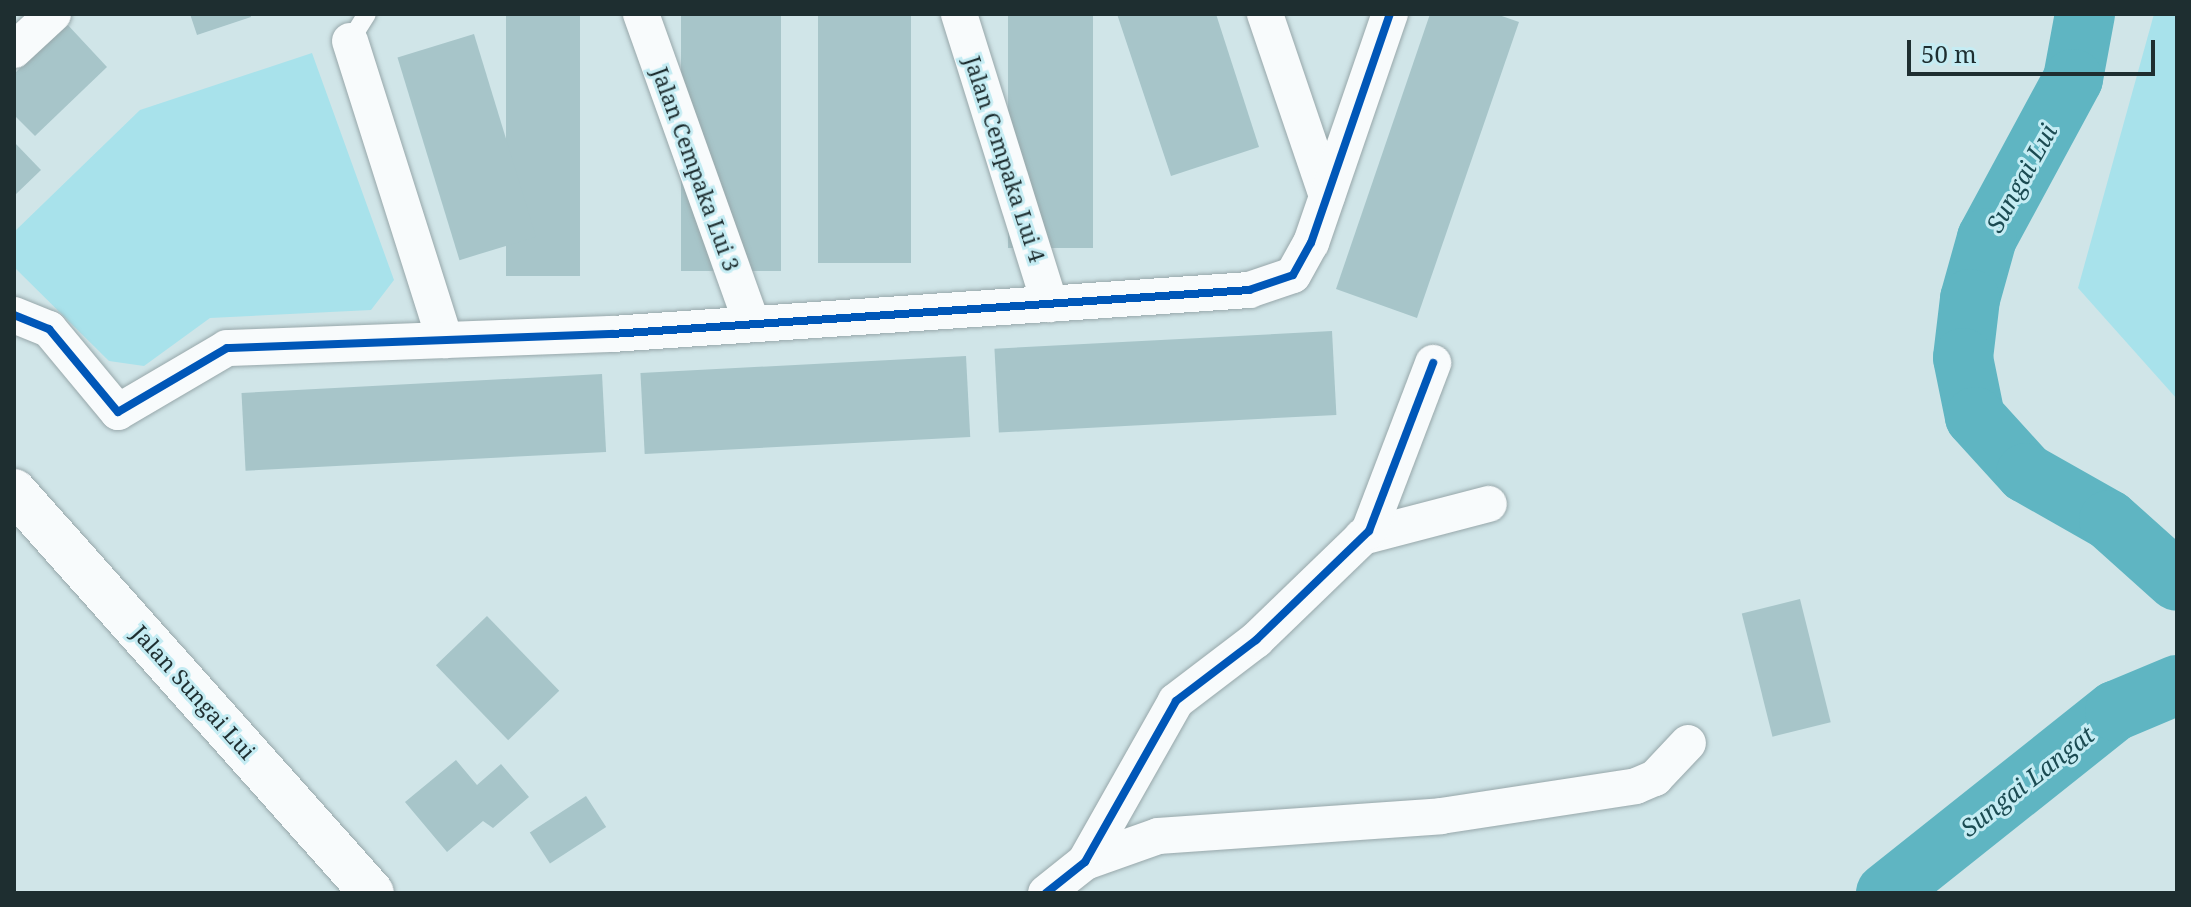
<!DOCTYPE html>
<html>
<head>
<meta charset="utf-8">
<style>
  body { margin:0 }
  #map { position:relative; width:2191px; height:907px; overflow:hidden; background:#d0e5e8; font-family:"Noto Serif",serif }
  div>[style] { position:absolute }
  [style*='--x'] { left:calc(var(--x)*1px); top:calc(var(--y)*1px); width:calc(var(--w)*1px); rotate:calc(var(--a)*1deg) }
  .green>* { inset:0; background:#a8e2eb }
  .river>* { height:60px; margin:-30px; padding:0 30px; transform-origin:30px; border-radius:30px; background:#5fb5c2 }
  .building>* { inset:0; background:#a7c5c9; transform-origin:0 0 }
  .roads { filter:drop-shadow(0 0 2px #97a7aa) drop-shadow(0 0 2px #97a7aa) }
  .service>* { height:18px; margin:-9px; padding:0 9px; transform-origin:9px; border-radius:9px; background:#f8fbfc }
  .minor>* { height:36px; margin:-18px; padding:0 18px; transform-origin:18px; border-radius:18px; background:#f8fbfc }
  .tertiary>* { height:44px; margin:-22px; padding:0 22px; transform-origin:22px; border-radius:22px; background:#f8fbfc }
  .cycleway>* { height:8px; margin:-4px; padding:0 4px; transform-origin:4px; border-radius:4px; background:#0057b8 }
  span { translate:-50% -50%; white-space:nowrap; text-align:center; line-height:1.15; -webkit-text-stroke:6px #c5ecf3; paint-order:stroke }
  .street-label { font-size:22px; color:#1e2e30 }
  .water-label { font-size:24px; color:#1b4b52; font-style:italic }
  .frame { position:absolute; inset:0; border:16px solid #1e2e30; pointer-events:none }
  .scale { position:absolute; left:1907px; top:40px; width:248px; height:36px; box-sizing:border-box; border:4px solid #1e2e30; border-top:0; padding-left:10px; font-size:24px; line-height:28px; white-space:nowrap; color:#1e2e30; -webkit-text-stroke:6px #c5ecf3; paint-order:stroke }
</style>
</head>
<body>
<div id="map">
  <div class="green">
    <div style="clip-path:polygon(2154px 14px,2177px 14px,2177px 399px,2078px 288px)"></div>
    <div style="clip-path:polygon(312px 53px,394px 280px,371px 310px,210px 318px,144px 366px,109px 361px,14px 267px,14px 232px,140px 110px)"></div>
  </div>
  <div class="river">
    <div style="--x:2085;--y:14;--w:66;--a:100.5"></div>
    <div style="--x:2073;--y:79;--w:181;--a:118.4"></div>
    <div style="--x:1987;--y:238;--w:63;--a:105.6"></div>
    <div style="--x:1970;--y:299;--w:59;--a:96.8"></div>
    <div style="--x:1963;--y:358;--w:60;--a:78.5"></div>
    <div style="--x:1975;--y:417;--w:76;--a:47.7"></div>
    <div style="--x:2026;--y:473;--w:95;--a:29.5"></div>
    <div style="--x:2109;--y:520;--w:91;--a:41.9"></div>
    <div style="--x:1886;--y:893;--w:293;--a:-38.5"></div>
    <div style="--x:2115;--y:711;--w:67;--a:-22.8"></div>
  </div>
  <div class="building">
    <div style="clip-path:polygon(190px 14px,250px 14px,251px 17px,197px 35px)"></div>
    <div style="left:506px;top:14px;width:74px;height:262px"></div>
    <div style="left:681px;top:14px;width:100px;height:257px"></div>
    <div style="left:818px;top:14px;width:93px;height:249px"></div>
    <div style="left:1008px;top:14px;width:85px;height:234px"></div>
    <div style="clip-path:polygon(1117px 14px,1216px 14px,1259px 147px,1171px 176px)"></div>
    <div style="clip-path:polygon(1430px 14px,1496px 14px,1519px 22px,1417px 318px,1336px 289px)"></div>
    <div style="clip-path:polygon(66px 23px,107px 67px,35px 136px,14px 115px,14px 74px)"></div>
    <div style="left:474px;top:34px;width:212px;height:80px;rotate:73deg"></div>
    <div style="clip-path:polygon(14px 142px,41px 170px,14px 196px)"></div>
    <div style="left:1332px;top:331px;width:84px;height:338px;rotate:87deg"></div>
    <div style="left:966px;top:356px;width:81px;height:326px;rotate:87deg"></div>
    <div style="left:602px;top:374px;width:78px;height:361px;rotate:87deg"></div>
    <div style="left:1800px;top:599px;width:127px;height:60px;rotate:76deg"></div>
    <div style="left:487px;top:616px;width:104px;height:71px;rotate:46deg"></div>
    <div style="clip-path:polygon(456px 760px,477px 785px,501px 764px,529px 797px,493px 828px,483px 821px,447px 852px,405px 802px)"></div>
    <div style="left:586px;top:796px;width:37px;height:67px;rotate:57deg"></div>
  </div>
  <div class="roads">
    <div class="service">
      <div style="--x:350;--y:41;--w:32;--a:-58"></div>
    </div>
    <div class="minor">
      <div style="--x:641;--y:14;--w:329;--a:70.3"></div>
      <div style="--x:959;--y:14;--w:304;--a:72.6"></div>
      <div style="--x:1265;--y:14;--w:192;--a:71.2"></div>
      <div style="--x:350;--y:41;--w:314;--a:72.4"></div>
      <div style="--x:14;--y:50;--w:53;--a:-42.7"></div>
      <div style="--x:14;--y:315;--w:38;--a:22"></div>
      <div style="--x:49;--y:329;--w:108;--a:50.3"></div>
      <div style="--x:118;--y:412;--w:126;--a:-30.4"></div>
      <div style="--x:227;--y:348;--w:385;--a:-2.1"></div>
      <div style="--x:612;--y:334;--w:639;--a:-3.95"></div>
      <div style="--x:1249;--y:290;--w:46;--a:-18.8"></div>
      <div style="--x:1293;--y:275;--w:37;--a:-61"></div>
      <div style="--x:1311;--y:243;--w:242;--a:-71"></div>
      <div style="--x:1362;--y:537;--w:131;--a:-14.6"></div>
      <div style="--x:1085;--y:862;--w:77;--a:-19.6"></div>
      <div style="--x:1158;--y:836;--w:284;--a:-4"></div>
      <div style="--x:1441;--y:816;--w:197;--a:-8.7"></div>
      <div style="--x:1636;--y:786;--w:21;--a:-23"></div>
      <div style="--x:1655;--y:778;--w:48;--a:-46.7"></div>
      <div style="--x:1046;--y:893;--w:50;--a:-38.5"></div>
      <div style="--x:1085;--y:862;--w:185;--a:-60.5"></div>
      <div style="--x:1176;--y:701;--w:101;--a:-37.3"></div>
      <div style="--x:1256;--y:640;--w:157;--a:-44"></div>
      <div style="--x:1369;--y:531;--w:180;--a:-69.1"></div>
    </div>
    <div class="tertiary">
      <div style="--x:14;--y:491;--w:538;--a:48.31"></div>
    </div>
  </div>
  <div class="cycleway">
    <div style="--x:14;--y:315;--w:38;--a:22"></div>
    <div style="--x:49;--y:329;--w:108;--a:50.3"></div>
    <div style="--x:118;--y:412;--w:126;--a:-30.4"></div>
    <div style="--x:227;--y:348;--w:385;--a:-2.1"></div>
    <div style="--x:612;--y:334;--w:639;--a:-3.95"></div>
    <div style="--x:1249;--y:290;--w:46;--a:-18.8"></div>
    <div style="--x:1293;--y:275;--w:37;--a:-61"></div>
    <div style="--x:1311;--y:243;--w:242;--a:-71"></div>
    <div style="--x:1046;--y:893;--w:50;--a:-38.5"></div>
    <div style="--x:1085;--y:862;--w:185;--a:-60.5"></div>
    <div style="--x:1176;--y:701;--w:101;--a:-37.3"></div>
    <div style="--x:1256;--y:640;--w:157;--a:-44"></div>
    <div style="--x:1369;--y:531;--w:180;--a:-69.1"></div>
  </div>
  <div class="street-label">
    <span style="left:1005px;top:159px;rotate:72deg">Jalan Cempaka Lui 4</span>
    <span style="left:696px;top:169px;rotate:70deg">Jalan Cempaka Lui 3</span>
    <span style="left:194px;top:692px;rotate:48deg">Jalan Sungai Lui</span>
  </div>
  <div class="water-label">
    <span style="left:2021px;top:178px;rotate:-61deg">Sungai Lui</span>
    <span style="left:2027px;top:781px;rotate:-38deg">Sungai Langat</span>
  </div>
  <div class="frame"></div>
  <div class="scale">50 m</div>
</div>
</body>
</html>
